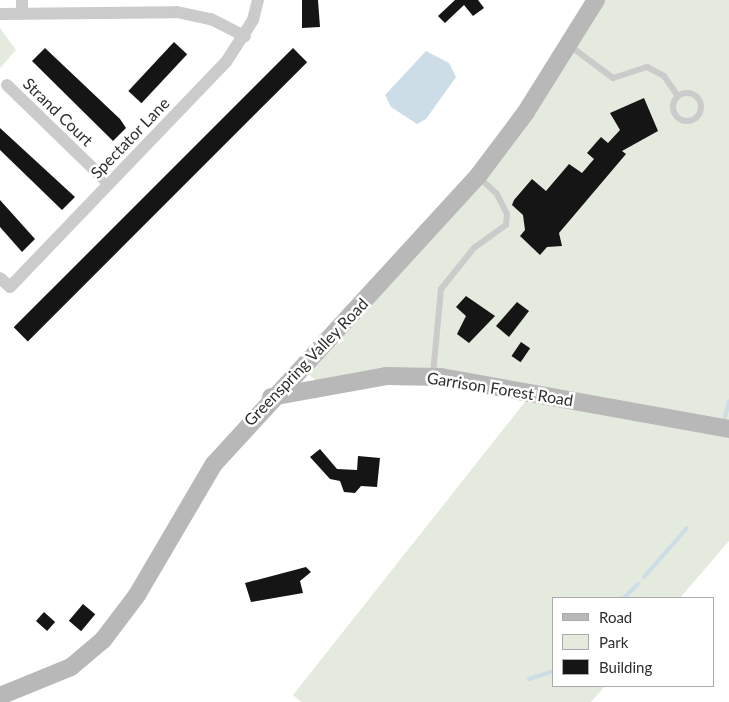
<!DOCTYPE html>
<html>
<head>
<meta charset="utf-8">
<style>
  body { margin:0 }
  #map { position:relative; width:729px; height:702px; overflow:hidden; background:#fff; font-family:Lato,sans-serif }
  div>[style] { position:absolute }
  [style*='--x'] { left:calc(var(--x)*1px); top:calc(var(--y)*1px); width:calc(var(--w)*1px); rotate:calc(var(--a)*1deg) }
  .green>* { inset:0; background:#e4eade }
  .water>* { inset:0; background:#ccdde7 }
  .stream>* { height:4px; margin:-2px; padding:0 2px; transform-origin:2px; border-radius:2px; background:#ccdde7 }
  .building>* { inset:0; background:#151515; transform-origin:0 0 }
  .service>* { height:6px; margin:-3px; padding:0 3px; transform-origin:3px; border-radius:3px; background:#cbcbcb }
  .service>.ring { margin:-3px; padding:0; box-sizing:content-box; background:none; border:6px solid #cbcbcb; border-radius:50% }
  .minor>* { height:12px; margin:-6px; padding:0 6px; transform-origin:6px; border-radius:6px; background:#cbcbcb }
  .secondary>* { height:18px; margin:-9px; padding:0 9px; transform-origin:9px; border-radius:9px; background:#b8b8b8 }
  span { translate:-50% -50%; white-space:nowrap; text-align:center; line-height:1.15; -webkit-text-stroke:5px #fff; paint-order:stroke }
  .street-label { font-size:16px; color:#2e2e2e }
  .legend { position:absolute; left:552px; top:597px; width:162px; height:90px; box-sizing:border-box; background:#fff; border:1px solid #ababab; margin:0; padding:6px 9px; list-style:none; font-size:15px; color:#2e2e2e }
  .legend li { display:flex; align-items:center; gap:10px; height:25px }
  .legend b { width:25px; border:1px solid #ababab }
</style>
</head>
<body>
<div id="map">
  <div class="green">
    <div style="clip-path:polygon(604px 0,729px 0,729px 541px,680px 598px,553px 598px,553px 686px,605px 686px,591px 702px,301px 702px,293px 695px,536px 388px,316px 381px,306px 372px,456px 212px)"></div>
    <div style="clip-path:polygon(0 28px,16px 50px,0 68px)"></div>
  </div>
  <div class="water">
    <div style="clip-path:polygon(426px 51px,449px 63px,456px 77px,426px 119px,417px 124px,391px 107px,385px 95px)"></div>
  </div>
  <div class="stream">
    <div style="--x:725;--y:417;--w:16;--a:-75"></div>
    <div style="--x:644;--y:577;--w:65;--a:-48.7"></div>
    <div style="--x:624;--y:598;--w:20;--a:-45"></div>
    <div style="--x:529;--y:679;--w:25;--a:-18"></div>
  </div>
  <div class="building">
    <div style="clip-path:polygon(302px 0,318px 0,320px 27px,302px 28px)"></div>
    <div style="clip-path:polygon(455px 0,478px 0,484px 8px,473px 16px,464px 5px,445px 23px,438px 16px)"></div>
    <div style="left:174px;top:42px;width:18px;height:67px;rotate:43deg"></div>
    <div style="clip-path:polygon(45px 48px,120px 119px,126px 128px,113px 141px,32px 61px)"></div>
    <div style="left:293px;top:48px;width:20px;height:395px;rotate:45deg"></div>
    <div style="clip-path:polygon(644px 98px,658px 131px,622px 151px,626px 154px,559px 233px,562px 246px,547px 247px,540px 255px,520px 236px,525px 230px,523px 215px,512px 205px,514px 200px,532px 179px,546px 191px,569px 164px,582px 173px,594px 159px,587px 153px,601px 137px,608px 143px,620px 130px,610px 113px)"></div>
    <div style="clip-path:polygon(0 128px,75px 197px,62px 210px,0 150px)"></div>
    <div style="clip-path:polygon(0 200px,35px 239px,22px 252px,0 227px)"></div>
    <div style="clip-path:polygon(466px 296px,495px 316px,469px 343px,457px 334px,466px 316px,456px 307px)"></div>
    <div style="clip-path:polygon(517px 302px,529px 311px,509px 337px,496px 326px)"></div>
    <div style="left:521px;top:342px;width:11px;height:17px;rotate:34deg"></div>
    <div style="clip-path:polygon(320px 449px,337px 469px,357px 470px,358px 456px,380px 458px,377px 487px,361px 486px,355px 493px,344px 492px,340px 481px,330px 479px,310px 457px)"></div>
    <div style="clip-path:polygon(306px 567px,311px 572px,300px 581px,303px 593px,251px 602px,245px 583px)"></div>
    <div style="left:83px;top:604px;width:16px;height:22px;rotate:40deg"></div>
    <div style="left:44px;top:612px;width:15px;height:12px;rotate:42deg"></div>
  </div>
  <div class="service">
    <div style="--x:570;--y:46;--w:54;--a:36.7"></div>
    <div style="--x:613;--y:78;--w:36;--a:-18"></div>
    <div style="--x:647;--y:67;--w:19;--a:28"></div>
    <div style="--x:664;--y:76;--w:24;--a:55"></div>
    <div class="ring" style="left:673px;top:93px;width:22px;height:22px"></div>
    <div style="--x:433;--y:374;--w:85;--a:-84.6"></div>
    <div style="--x:441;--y:289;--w:53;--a:-51.2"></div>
    <div style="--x:474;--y:248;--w:39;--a:-36"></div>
    <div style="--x:506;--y:225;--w:11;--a:-85"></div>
    <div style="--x:507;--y:214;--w:22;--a:-117"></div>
    <div style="--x:497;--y:194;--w:25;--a:-137"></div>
  </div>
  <div class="minor">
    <div style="--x:22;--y:0;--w:14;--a:90"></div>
    <div style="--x:0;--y:14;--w:177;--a:-0.6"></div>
    <div style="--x:177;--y:12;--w:35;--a:12"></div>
    <div style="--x:211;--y:19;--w:38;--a:27"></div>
    <div style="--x:7;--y:85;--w:142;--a:44.1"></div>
    <div style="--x:0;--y:278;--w:13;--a:42"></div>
    <div style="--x:10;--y:287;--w:312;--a:-46.2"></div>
    <div style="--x:226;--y:62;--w:50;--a:-57.3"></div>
    <div style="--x:253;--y:20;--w:21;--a:-76"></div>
  </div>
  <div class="secondary">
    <div style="--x:271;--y:397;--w:117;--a:-10.3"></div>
    <div style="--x:386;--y:376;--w:55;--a:1"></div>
    <div style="--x:441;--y:377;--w:293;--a:10.2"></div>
    <div style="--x:0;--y:696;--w:77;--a:-22.2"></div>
    <div style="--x:71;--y:667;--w:42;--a:-40.2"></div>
    <div style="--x:103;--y:640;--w:56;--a:-52.9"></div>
    <div style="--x:137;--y:595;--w:152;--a:-59.6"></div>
    <div style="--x:214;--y:464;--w:391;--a:-47.5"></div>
    <div style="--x:478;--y:176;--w:80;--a:-53.1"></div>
    <div style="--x:526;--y:112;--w:132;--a:-58"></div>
  </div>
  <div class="street-label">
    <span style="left:58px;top:112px;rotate:44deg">Strand Court</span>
    <span style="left:130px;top:138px;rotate:-46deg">Spectator Lane</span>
    <span style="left:306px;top:362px;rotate:-46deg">Greenspring Valley Road</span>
    <span style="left:500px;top:389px;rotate:9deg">Garrison Forest Road</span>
  </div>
  <ul class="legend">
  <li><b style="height:6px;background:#b8b8b8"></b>Road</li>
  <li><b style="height:14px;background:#e4eade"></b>Park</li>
  <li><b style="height:14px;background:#151515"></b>Building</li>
  </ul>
</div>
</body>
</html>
